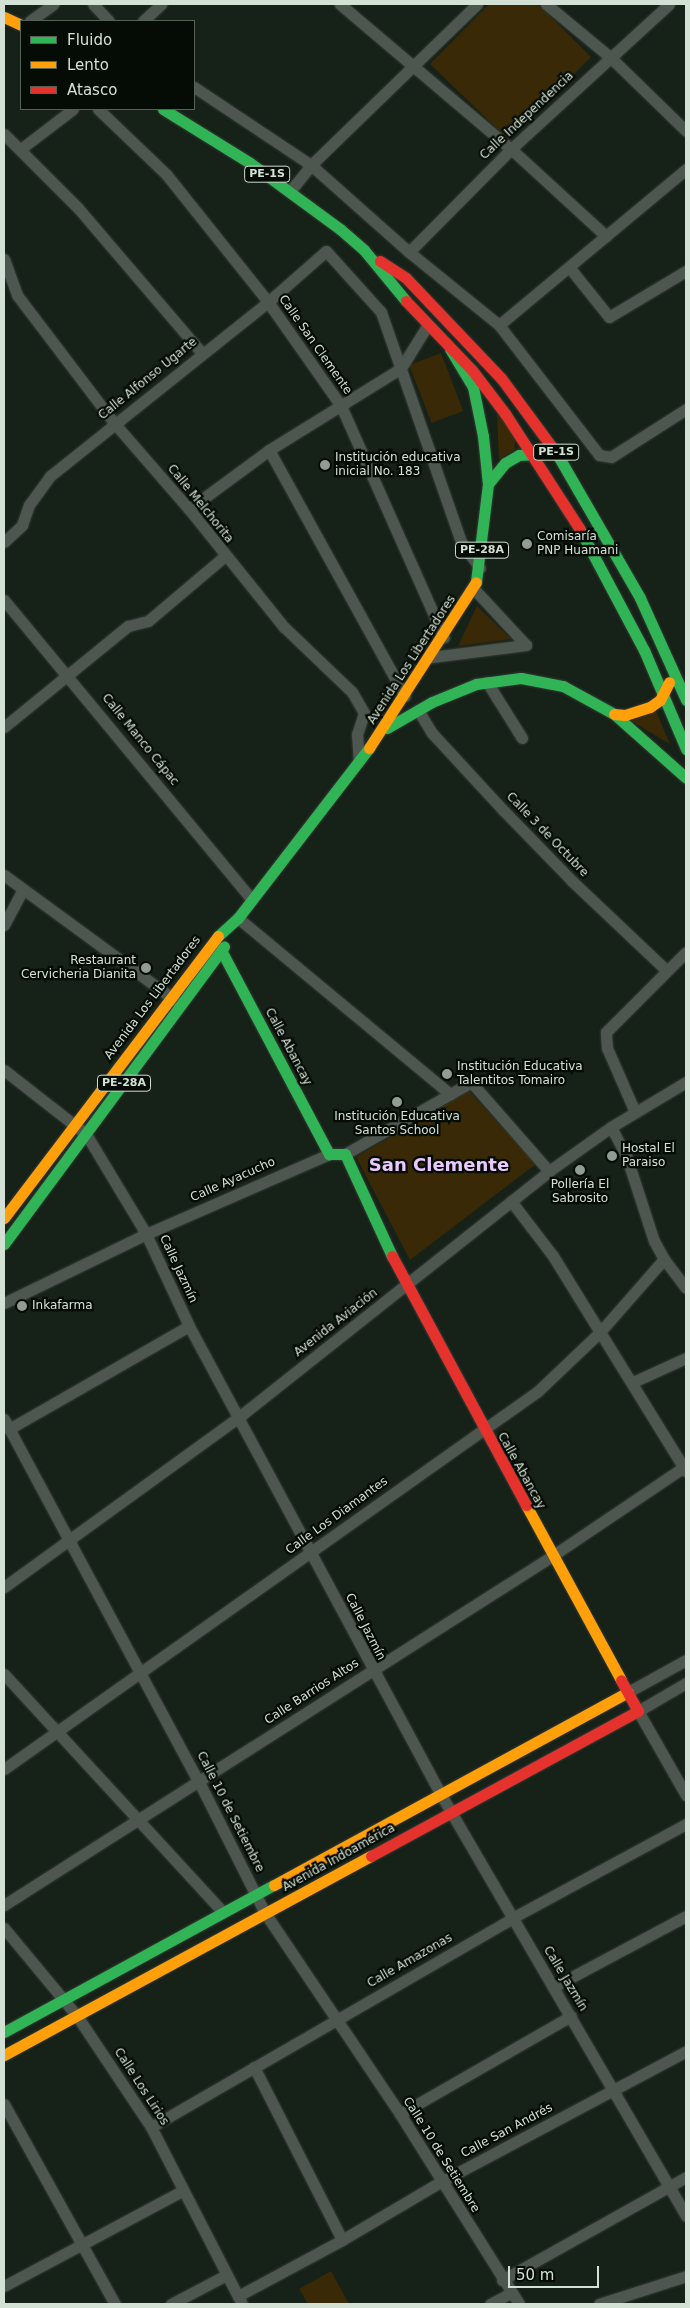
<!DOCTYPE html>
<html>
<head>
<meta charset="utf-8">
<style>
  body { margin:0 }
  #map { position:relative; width:690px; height:2308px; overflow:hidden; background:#162118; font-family:"DejaVu Sans",sans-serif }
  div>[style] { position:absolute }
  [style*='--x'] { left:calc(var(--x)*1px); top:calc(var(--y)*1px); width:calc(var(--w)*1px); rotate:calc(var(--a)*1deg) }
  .green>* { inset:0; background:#392906; transform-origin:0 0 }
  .roads { filter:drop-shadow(0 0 1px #353d36) drop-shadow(0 0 1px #353d36) }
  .street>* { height:11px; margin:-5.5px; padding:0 5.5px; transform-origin:5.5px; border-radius:5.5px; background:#4d564f }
  .fast>* { height:11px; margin:-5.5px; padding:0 5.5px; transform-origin:5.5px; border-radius:5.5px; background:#30b455 }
  .slow>* { height:11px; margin:-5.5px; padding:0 5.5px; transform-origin:5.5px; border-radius:5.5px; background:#ff9f0a }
  .jam>* { height:11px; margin:-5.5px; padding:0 5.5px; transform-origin:5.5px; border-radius:5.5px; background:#e5322d }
  .dots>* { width:14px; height:14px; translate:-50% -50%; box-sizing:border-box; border:2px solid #050c05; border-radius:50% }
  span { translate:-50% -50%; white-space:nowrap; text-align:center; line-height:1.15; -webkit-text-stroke:4.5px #050c05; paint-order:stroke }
  .shield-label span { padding:1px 4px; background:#050c05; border:1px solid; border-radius:4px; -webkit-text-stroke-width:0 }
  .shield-label { font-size:11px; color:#d3e0d4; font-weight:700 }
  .street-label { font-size:12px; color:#d3e0d4 }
  .poi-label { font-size:12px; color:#d3e0d4 }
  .left { translate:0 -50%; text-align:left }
  .right { translate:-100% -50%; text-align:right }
  .district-label { font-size:18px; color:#ebc9fe; font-weight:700 }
  .frame { position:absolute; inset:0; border:5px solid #d3e0d4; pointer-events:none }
  .legend { position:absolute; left:20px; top:20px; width:175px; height:90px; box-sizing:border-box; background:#050c05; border:1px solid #576158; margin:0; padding:6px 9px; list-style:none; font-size:15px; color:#d3e0d4 }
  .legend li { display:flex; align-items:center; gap:10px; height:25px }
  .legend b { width:25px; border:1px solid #576158 }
  .scale { position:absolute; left:508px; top:2266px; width:91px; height:22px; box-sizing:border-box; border:2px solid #d3e0d4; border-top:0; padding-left:6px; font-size:15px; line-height:18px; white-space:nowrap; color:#d3e0d4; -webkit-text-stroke:4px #050c05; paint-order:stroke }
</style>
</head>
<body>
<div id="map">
  <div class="green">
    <div style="clip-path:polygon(489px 4px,538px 4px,591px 57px,509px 140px,430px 64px)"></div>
    <div style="left:441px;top:353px;width:62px;height:34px;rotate:69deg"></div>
    <div style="clip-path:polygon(497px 414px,514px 428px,515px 450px,499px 459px)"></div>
    <div style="clip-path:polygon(477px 606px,511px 639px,458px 646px)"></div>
    <div style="clip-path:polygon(656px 711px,670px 744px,631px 721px)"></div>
    <div style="clip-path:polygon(469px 1091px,536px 1164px,410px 1260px,356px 1157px)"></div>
    <div style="clip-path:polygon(331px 2271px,349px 2304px,308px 2304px,299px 2289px)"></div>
  </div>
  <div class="roads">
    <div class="street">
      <div style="--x:93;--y:4;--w:23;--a:47"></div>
      <div style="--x:340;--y:4;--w:224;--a:40.3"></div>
      <div style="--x:511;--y:149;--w:129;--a:42.5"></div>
      <div style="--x:546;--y:4;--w:83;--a:39.6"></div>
      <div style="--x:610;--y:57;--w:106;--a:44.2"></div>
      <div style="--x:30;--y:21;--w:29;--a:-36"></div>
      <div style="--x:143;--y:21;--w:25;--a:-43"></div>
      <div style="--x:194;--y:87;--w:141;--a:33.7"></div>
      <div style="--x:311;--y:165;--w:131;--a:41.6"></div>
      <div style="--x:409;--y:252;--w:116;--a:39"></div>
      <div style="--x:499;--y:325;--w:164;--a:52.4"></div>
      <div style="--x:599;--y:455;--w:12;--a:9"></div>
      <div style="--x:611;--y:457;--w:89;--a:-32.6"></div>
      <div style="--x:98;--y:109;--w:94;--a:43.7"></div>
      <div style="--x:166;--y:174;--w:164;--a:51.4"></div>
      <div style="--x:268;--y:302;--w:127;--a:54.9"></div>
      <div style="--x:341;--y:406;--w:253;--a:66"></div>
      <div style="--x:4;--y:134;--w:105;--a:45"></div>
      <div style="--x:78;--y:208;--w:191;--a:49.5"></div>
      <div style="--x:22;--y:148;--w:64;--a:-37.4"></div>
      <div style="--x:291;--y:190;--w:32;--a:-51"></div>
      <div style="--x:311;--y:165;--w:231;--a:-44.1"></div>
      <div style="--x:409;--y:252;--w:145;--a:-45.3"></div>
      <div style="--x:511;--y:149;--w:214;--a:-42.5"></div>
      <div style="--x:4;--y:259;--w:38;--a:70"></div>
      <div style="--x:17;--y:295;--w:162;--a:52.8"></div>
      <div style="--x:115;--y:424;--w:113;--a:49"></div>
      <div style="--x:189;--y:509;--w:151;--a:51.2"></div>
      <div style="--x:284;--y:627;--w:94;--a:43.7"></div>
      <div style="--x:352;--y:692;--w:24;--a:60"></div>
      <div style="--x:364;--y:713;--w:22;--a:108"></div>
      <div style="--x:357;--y:734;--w:27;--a:86"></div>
      <div style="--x:569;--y:267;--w:64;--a:51.3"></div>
      <div style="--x:609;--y:317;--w:90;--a:-30.9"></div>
      <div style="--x:499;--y:325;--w:244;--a:-39.8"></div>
      <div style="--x:269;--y:450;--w:281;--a:61.1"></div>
      <div style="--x:189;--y:509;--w:99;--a:-36.4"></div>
      <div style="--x:269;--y:450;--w:155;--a:-31.8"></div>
      <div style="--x:401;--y:368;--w:49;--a:-58.2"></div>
      <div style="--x:4;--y:542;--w:25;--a:-43"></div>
      <div style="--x:22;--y:525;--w:21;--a:-71"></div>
      <div style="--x:29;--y:505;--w:36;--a:-54"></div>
      <div style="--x:50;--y:476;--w:279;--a:-38.6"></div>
      <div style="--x:268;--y:302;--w:77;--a:-41.3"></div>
      <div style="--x:326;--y:251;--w:82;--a:48"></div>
      <div style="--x:381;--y:312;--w:244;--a:70.8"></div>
      <div style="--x:461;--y:542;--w:32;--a:54"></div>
      <div style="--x:4;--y:600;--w:389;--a:50.4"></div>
      <div style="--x:432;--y:657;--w:95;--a:-7.3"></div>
      <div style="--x:526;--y:645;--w:76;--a:-132.9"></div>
      <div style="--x:487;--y:682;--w:66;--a:58"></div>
      <div style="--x:418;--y:710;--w:26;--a:59"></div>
      <div style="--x:431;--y:732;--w:108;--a:47.3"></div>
      <div style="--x:504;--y:811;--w:98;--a:45.8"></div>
      <div style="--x:572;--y:881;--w:129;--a:43.4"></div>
      <div style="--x:4;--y:727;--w:160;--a:-39.2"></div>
      <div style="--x:128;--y:626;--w:21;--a:-14"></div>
      <div style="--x:148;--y:621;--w:101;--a:-40.2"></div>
      <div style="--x:4;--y:875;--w:212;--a:36.2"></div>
      <div style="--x:238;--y:918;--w:276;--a:39.7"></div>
      <div style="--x:4;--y:925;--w:40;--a:-62"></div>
      <div style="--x:4;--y:1070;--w:104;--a:38"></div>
      <div style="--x:86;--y:1134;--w:117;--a:59"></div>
      <div style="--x:146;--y:1234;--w:102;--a:64.9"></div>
      <div style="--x:189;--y:1326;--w:530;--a:61.74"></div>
      <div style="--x:440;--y:1793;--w:489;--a:59.8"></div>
      <div style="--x:635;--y:1112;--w:70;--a:-113.6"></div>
      <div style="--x:607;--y:1048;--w:16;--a:-94"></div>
      <div style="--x:606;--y:1032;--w:113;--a:-45"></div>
      <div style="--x:611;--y:1127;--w:32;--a:62"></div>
      <div style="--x:626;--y:1155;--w:90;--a:72"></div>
      <div style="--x:654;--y:1241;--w:21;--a:61"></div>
      <div style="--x:664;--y:1259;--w:36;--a:53"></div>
      <div style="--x:345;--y:1154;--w:145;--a:-29.7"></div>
      <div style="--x:471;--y:1082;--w:118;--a:48.8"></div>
      <div style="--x:511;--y:1201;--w:69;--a:52.6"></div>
      <div style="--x:553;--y:1256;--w:253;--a:58.3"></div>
      <div style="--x:4;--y:1303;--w:158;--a:-25.9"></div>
      <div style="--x:146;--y:1234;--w:200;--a:-23.6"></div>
      <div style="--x:633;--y:1382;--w:58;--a:-24.4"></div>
      <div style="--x:4;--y:1419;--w:412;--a:61.8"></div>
      <div style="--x:199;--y:1782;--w:147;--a:63.3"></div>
      <div style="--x:265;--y:1913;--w:242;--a:56.1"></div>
      <div style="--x:400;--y:2114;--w:224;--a:57.9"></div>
      <div style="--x:9;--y:1429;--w:207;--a:-29.8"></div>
      <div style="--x:4;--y:1587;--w:290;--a:-35.9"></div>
      <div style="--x:239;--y:1417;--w:396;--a:-38.4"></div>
      <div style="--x:549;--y:1171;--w:76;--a:-35.4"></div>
      <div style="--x:611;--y:1127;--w:87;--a:-31"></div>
      <div style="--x:4;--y:1674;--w:323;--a:47.4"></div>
      <div style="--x:686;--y:1683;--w:56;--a:149.7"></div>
      <div style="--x:638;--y:1711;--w:97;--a:60.3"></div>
      <div style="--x:628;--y:1692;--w:66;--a:-28.9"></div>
      <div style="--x:4;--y:1769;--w:654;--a:-35.29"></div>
      <div style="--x:538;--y:1391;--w:86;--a:-43.6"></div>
      <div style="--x:600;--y:1332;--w:97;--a:-48.8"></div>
      <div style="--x:4;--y:1905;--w:650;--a:-32.49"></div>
      <div style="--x:552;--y:1556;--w:159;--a:-34"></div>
      <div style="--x:4;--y:1928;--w:114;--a:50.3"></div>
      <div style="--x:77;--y:2016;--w:133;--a:56.3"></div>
      <div style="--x:151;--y:2127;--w:199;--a:62.8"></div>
      <div style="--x:553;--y:1987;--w:151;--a:-28.1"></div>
      <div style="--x:254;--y:2067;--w:194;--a:63"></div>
      <div style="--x:4;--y:2104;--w:229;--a:61"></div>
      <div style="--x:400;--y:2114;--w:197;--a:-29.8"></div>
      <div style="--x:151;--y:2127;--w:419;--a:-30"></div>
      <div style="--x:514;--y:1917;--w:196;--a:-28.4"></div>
      <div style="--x:502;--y:2280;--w:211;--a:-29.2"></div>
      <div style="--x:4;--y:2286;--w:202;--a:-28.1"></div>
      <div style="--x:238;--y:2296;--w:118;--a:-28.3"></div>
      <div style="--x:342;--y:2240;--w:116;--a:-30.5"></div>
      <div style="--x:442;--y:2181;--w:276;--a:-28"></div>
      <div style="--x:171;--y:2304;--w:62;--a:-27.8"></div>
      <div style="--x:490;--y:2304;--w:24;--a:-28"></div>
      <div style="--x:599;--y:2304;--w:91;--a:-17.8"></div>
    </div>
    <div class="fast">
      <div style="--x:163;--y:109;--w:102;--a:31.8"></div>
      <div style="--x:250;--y:163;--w:112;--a:36.3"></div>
      <div style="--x:340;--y:229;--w:32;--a:41"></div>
      <div style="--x:364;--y:250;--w:66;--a:50.5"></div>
      <div style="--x:450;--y:349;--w:44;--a:58.8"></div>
      <div style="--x:473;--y:387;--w:50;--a:78.5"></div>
      <div style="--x:483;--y:436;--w:48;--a:84.1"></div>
      <div style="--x:488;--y:484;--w:99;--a:97"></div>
      <div style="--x:557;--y:454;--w:166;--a:60"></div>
      <div style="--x:640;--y:598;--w:112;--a:65.7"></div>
      <div style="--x:488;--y:484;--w:27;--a:-51"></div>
      <div style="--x:505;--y:463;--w:16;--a:-30"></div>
      <div style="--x:519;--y:455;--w:22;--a:-3"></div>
      <div style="--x:579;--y:528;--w:138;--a:62"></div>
      <div style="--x:644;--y:650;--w:108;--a:67"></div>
      <div style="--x:387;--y:728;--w:52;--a:-30"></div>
      <div style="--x:432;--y:702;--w:48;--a:-22.2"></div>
      <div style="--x:476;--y:684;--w:45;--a:-7.6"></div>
      <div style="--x:521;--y:678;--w:43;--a:10.8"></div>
      <div style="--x:563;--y:686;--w:58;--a:28.8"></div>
      <div style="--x:614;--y:714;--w:96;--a:41.6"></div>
      <div style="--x:218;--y:936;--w:27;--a:-42"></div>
      <div style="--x:238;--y:918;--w:215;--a:-52.4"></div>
      <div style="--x:222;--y:952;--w:229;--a:62.1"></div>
      <div style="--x:329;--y:1154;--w:16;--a:0"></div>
      <div style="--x:345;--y:1154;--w:112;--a:65.3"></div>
      <div style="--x:4;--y:1244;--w:370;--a:-53.5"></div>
      <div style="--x:4;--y:2032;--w:307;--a:-28.6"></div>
    </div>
    <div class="slow">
      <div style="--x:4;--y:17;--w:19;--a:25"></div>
      <div style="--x:614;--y:714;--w:11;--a:5"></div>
      <div style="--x:625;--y:715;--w:26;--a:-18"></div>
      <div style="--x:650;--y:707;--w:12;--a:-35"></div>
      <div style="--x:660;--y:700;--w:20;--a:-63"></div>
      <div style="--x:369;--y:748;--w:197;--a:-57.2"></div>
      <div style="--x:4;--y:1218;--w:354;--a:-52.8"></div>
      <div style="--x:526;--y:1505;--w:199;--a:61.5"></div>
      <div style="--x:274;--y:1885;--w:403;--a:-28.6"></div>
      <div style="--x:4;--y:2055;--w:417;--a:-28.5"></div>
    </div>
    <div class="jam">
      <div style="--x:380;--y:261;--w:31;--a:33"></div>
      <div style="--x:406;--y:278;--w:138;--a:46.5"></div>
      <div style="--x:501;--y:378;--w:94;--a:53.6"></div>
      <div style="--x:406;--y:301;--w:95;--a:46.3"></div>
      <div style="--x:472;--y:370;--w:56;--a:52.9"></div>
      <div style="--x:506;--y:415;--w:135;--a:57.1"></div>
      <div style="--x:392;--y:1256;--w:283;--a:61.7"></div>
      <div style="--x:371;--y:1856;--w:304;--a:-28.5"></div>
      <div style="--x:638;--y:1711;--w:35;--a:-119"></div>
    </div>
  </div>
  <div class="dots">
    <div style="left:325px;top:465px;background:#919d92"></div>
    <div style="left:527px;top:544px;background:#919d92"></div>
    <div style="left:146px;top:968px;background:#919d92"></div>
    <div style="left:447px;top:1074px;background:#919d92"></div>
    <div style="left:397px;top:1102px;background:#919d92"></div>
    <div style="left:612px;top:1156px;background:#919d92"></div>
    <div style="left:580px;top:1170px;background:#919d92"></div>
    <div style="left:22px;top:1306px;background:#919d92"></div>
  </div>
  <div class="shield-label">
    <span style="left:267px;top:174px">PE-1S</span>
    <span style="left:556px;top:452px">PE-1S</span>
    <span style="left:482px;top:550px">PE-28A</span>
    <span style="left:124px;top:1083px">PE-28A</span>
  </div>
  <div class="street-label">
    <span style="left:527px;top:116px;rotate:-43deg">Calle Independencia</span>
    <span style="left:315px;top:345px;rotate:55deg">Calle San Clemente</span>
    <span style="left:148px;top:379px;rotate:-39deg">Calle Alfonso Ugarte</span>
    <span style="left:200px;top:504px;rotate:51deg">Calle Melchorita</span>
    <span style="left:412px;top:660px;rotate:-57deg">Avenida Los Libertadores</span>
    <span style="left:140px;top:740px;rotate:51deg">Calle Manco Cápac</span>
    <span style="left:547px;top:835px;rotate:46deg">Calle 3 de Octubre</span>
    <span style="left:153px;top:998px;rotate:-53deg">Avenida Los Libertadores</span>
    <span style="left:288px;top:1047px;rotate:62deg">Calle Abancay</span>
    <span style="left:233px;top:1180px;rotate:-24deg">Calle Ayacucho</span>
    <span style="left:178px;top:1269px;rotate:65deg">Calle Jazmín</span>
    <span style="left:336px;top:1323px;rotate:-38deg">Avenida Aviación</span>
    <span style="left:521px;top:1471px;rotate:61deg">Calle Abancay</span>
    <span style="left:337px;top:1516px;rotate:-36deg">Calle Los Diamantes</span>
    <span style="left:365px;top:1627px;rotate:63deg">Calle Jazmín</span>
    <span style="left:312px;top:1692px;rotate:-33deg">Calle Barrios Altos</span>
    <span style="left:230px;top:1812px;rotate:63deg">Calle 10 de Setiembre</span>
    <span style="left:339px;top:1858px;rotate:-29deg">Avenida Indoamérica</span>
    <span style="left:410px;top:1961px;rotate:-30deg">Calle Amazonas</span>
    <span style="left:565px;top:1979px;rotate:59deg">Calle Jazmín</span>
    <span style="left:141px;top:2087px;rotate:57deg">Calle Los Lirios</span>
    <span style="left:507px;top:2131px;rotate:-28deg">Calle San Andrés</span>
    <span style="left:441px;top:2155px;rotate:58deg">Calle 10 de Setiembre</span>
  </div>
  <div class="poi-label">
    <span class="left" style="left:335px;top:465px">Institución educativa<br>inicial No. 183</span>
    <span class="left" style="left:537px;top:544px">Comisaría<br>PNP Huamani</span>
    <span class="right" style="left:136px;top:968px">Restaurant<br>Cervicheria Dianita</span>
    <span class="left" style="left:457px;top:1074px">Institución Educativa<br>Talentitos Tomairo</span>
    <span style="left:397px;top:1124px">Institución Educativa<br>Santos School</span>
    <span class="left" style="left:622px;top:1156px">Hostal El<br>Paraiso</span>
    <span style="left:580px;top:1192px">Pollería El<br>Sabrosito</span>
    <span class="left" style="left:32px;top:1306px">Inkafarma</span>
  </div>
  <div class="district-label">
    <span style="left:439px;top:1165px">San Clemente</span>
  </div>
  <div class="frame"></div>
  <ul class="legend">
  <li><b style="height:6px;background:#30b455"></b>Fluido</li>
  <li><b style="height:6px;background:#ff9f0a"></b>Lento</li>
  <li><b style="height:6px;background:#e5322d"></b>Atasco</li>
  </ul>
  <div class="scale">50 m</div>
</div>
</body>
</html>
